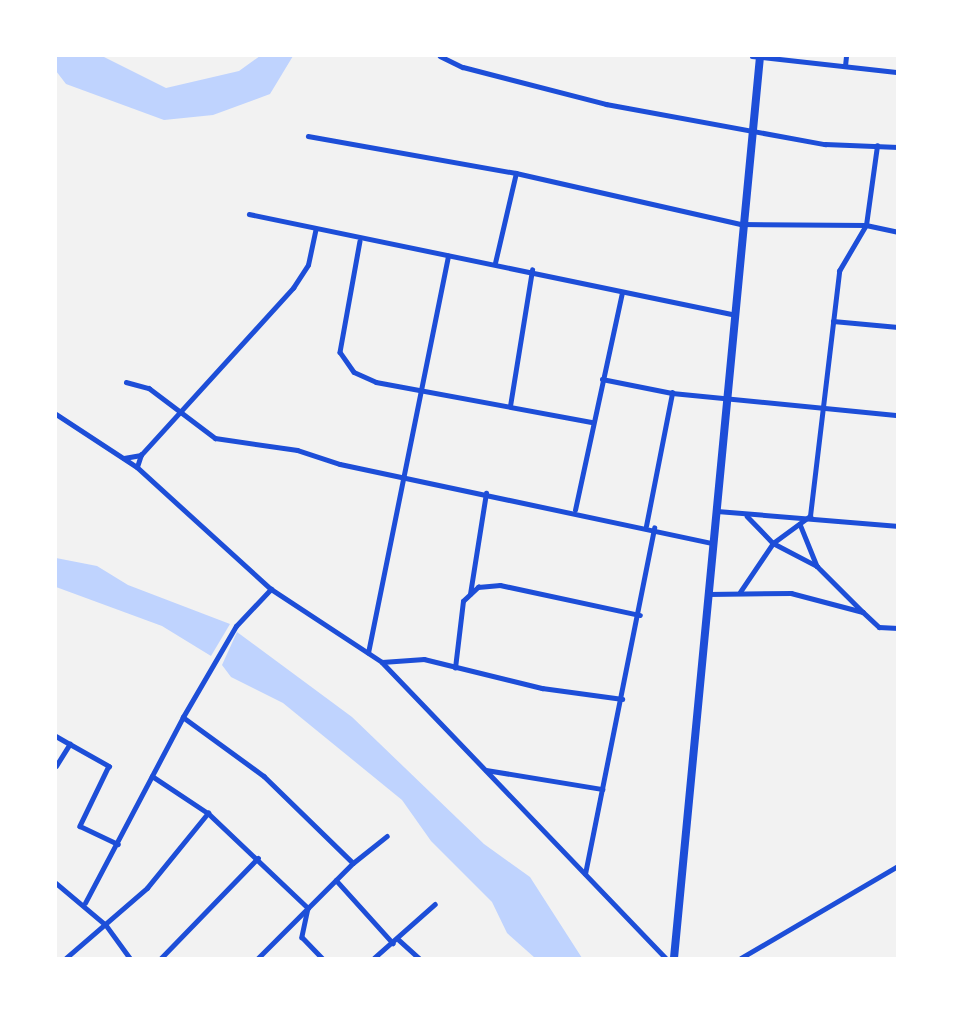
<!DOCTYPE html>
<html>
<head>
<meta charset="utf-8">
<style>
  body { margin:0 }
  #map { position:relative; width:953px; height:1014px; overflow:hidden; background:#f2f2f2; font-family:"Exo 2",sans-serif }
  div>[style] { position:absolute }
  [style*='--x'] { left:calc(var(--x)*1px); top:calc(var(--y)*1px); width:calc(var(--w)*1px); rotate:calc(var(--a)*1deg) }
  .water>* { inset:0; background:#bfd3fe }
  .minor>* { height:4.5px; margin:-2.25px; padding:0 2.25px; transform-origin:2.25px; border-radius:2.25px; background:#1d4ed8 }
  .primary>* { height:8px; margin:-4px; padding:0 4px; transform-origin:4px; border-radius:4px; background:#1d4ed8 }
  span { translate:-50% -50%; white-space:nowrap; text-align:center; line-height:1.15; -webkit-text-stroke:4.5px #fff; paint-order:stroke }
  .frame { position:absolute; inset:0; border:57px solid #fff; pointer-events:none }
</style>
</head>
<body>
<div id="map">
  <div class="water">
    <div style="clip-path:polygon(56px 56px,102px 56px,166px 88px,239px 71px,260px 56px,293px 56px,270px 94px,213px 115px,164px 120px,66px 84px,56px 71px)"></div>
    <div style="clip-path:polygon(56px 558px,97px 566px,128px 585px,230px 624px,211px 656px,162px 626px,56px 587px)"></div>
    <div style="clip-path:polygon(237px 632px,352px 717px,484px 844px,530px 877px,582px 958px,535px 958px,507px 933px,492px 902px,431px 841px,402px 800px,283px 703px,231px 677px,222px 665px)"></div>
  </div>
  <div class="minor">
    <div style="--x:440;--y:56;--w:25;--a:26"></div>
    <div style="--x:463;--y:67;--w:148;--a:14.5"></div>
    <div style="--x:606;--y:104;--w:223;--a:10.4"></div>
    <div style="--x:825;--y:144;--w:73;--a:2.4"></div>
    <div style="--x:752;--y:56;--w:147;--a:6.3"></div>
    <div style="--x:845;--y:66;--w:10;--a:-84"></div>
    <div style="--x:308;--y:136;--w:211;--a:10.1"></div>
    <div style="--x:516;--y:173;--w:231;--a:12.8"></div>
    <div style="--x:741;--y:224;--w:125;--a:0.5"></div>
    <div style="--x:866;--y:225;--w:33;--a:12"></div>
    <div style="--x:249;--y:214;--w:496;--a:11.7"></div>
    <div style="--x:360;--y:241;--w:113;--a:100.2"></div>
    <div style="--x:340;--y:352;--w:24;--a:55"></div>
    <div style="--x:354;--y:372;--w:24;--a:24"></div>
    <div style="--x:376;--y:382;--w:220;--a:10.5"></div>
    <div style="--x:495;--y:263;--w:92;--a:-76.9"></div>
    <div style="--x:833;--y:321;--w:65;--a:5.3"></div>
    <div style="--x:602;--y:379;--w:71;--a:11.3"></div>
    <div style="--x:672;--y:393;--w:227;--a:5.6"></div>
    <div style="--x:126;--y:382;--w:24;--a:15"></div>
    <div style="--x:149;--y:388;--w:83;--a:37.1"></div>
    <div style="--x:215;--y:438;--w:83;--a:8.3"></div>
    <div style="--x:297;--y:450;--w:45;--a:18"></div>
    <div style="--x:340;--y:464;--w:379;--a:12"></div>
    <div style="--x:510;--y:406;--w:138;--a:-80.8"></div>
    <div style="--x:56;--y:414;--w:97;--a:33.2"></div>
    <div style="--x:137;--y:467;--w:181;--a:42.3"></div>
    <div style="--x:271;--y:589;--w:133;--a:33.3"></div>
    <div style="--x:382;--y:662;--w:410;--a:46.2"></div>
    <div style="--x:124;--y:458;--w:17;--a:-10"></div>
    <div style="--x:137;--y:467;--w:13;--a:-72"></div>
    <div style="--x:141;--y:455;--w:226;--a:-47.7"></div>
    <div style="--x:293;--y:288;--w:27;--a:-57"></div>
    <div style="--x:308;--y:265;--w:35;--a:-78"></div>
    <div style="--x:575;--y:510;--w:222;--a:-77.8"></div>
    <div style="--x:717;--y:511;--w:182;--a:4.7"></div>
    <div style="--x:747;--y:516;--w:37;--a:46"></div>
    <div style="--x:773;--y:543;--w:50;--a:27.6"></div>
    <div style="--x:800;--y:524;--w:45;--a:68"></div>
    <div style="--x:817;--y:566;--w:65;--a:45"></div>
    <div style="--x:646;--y:526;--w:136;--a:-78.9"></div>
    <div style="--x:740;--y:592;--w:59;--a:-56"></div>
    <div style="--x:773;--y:543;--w:46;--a:-36.1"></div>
    <div style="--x:810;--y:516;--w:247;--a:-83.2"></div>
    <div style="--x:839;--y:271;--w:53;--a:-59.6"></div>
    <div style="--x:866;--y:225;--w:80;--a:-82.1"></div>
    <div style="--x:470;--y:594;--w:102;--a:-81"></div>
    <div style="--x:708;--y:594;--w:83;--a:-0.7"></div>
    <div style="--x:791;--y:593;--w:74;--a:14.8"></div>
    <div style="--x:863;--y:612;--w:22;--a:43"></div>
    <div style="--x:879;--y:627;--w:19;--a:3"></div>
    <div style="--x:368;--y:653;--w:405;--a:-78.6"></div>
    <div style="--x:382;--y:662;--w:42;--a:-4.1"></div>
    <div style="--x:424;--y:659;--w:122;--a:13.8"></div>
    <div style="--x:542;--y:688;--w:81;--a:7.8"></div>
    <div style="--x:455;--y:668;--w:67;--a:-83.2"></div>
    <div style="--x:463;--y:601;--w:21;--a:-43"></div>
    <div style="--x:478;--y:587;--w:22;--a:-5"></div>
    <div style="--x:500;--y:585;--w:143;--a:12.1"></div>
    <div style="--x:183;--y:717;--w:105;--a:-59.8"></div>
    <div style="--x:236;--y:626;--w:51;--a:-46.6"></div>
    <div style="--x:56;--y:736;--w:16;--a:30"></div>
    <div style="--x:56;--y:766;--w:26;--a:-58"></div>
    <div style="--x:70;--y:744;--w:45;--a:29.4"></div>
    <div style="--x:109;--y:766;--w:67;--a:115.8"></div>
    <div style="--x:80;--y:826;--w:42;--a:25.3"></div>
    <div style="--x:486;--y:770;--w:118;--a:9.3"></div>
    <div style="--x:152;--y:776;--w:67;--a:33.5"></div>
    <div style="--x:208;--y:813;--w:138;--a:43.5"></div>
    <div style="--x:308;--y:908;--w:30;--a:102"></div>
    <div style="--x:302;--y:937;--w:29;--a:46"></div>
    <div style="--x:585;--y:874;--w:353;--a:-78.7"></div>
    <div style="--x:336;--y:880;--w:85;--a:47.9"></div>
    <div style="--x:56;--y:883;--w:65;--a:40"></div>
    <div style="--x:106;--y:925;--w:41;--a:54"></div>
    <div style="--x:85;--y:903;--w:210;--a:-62.2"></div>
    <div style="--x:183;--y:717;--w:100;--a:36.1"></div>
    <div style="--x:264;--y:776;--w:124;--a:44.3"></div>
    <div style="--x:399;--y:940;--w:27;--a:42"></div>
    <div style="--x:66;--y:958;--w:107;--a:-40.8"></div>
    <div style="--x:147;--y:888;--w:97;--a:-50.9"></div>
    <div style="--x:161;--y:958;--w:139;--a:-45.9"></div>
    <div style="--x:258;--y:958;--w:134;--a:-45"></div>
    <div style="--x:353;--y:863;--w:43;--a:-38.5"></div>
    <div style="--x:374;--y:958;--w:81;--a:-41.5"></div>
    <div style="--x:741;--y:958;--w:182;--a:-30.4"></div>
  </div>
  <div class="primary">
    <div style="--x:674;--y:958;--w:906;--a:-84.55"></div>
  </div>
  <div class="frame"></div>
</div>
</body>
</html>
